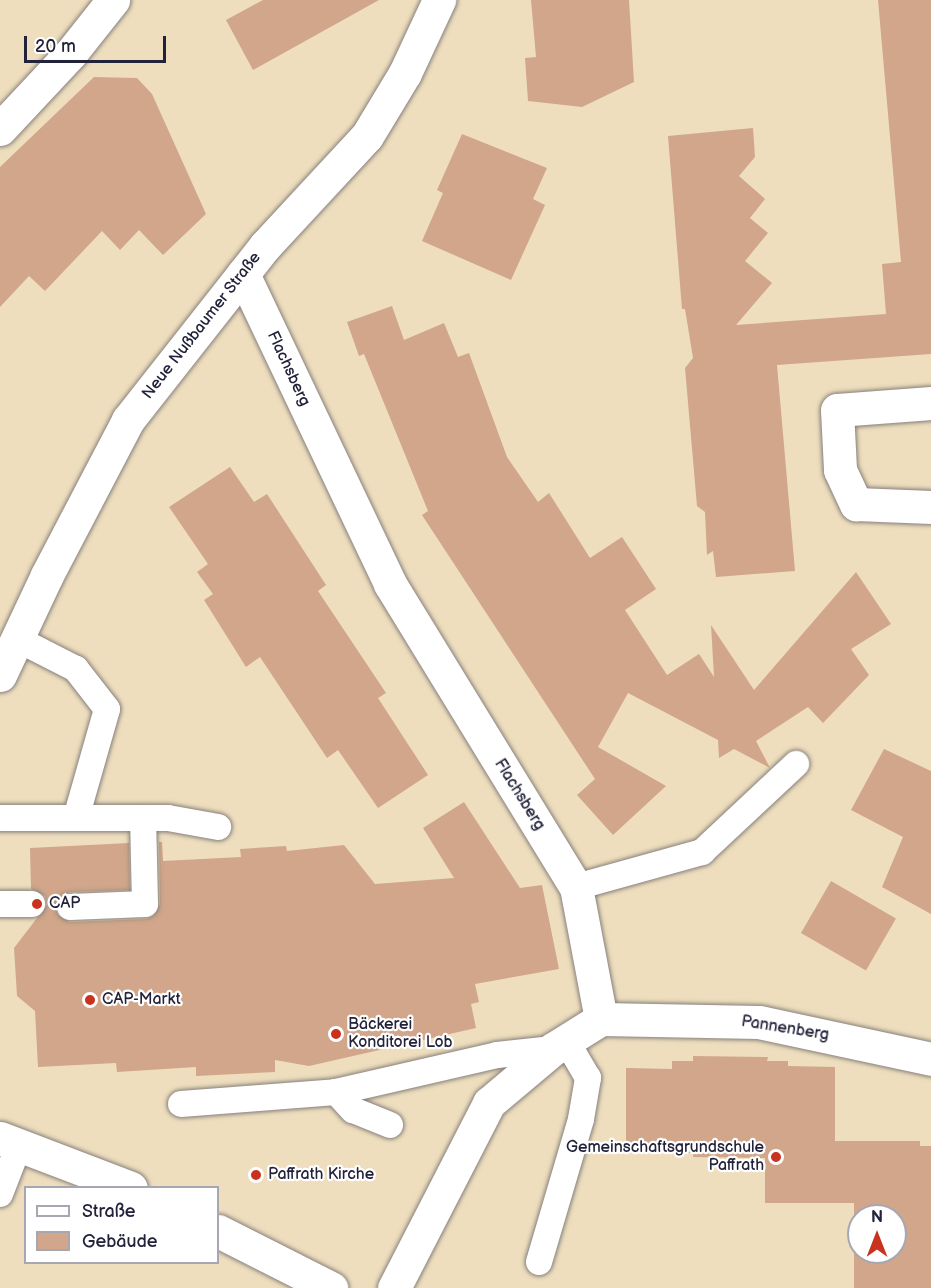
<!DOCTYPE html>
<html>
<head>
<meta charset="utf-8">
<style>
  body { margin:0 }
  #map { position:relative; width:931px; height:1288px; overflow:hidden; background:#eedebe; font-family:"Balsamiq Sans",sans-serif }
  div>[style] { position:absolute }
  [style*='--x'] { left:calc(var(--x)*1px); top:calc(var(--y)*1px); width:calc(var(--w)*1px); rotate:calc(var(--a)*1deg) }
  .building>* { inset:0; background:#d1a68a; transform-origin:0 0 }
  .roads { filter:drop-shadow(0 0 2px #88807c) drop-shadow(0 0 2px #88807c) }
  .service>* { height:26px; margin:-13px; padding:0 13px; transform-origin:13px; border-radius:13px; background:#fff }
  .minor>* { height:33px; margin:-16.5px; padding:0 16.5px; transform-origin:16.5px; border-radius:16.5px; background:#fff }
  .secondary>* { height:33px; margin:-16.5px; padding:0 16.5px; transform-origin:16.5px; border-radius:16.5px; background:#fff }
  .dots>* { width:16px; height:16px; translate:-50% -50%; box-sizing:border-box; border:3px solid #fff; border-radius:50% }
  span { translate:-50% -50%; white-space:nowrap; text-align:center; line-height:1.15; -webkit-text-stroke:4.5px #fff; paint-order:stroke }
  .street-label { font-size:16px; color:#22223b }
  .poi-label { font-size:16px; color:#22223b }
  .left { translate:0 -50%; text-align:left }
  .right { translate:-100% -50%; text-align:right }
  .legend { position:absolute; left:24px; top:1186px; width:195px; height:78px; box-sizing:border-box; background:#fff; border:2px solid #a7a7b1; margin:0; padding:8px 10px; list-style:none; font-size:18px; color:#22223b }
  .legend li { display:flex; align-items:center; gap:12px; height:30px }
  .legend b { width:30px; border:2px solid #a7a7b1 }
  .north { position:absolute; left:847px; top:1204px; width:60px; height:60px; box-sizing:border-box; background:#fff; border:2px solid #a7a7b1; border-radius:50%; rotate:0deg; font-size:16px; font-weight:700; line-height:24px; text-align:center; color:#22223b }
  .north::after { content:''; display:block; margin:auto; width:21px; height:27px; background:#c8321e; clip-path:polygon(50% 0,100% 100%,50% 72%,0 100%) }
  .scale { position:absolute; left:24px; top:36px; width:142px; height:27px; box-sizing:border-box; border:3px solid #22223b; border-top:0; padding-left:8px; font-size:18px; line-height:21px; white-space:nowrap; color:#22223b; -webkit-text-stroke:4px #fff; paint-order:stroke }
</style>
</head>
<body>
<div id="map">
  <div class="building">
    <div style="clip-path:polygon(263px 0,379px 0,253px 70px,226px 20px)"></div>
    <div style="clip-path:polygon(531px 0,629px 0,634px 82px,582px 107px,528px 101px,525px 58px,536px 57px)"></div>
    <div style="clip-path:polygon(878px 0,931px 0,931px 354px,777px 365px,795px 571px,716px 577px,713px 551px,707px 555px,705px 512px,697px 506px,685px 368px,693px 358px,685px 309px,682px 309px,668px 136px,753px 128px,755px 157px,739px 176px,765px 199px,750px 218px,768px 233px,745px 261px,772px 283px,736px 325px,886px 314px,882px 264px,901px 262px)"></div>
    <div style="clip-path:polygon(94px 77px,137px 78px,152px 94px,206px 214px,163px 255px,139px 230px,120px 250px,102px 231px,45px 291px,29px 276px,0 307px,0 167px)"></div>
    <div style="clip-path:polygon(462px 134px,547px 168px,533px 199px,545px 205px,511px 280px,422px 241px,443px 193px,437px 190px)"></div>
    <div style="clip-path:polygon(392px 306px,404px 340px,444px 323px,458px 357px,469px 353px,507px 457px,538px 502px,549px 493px,590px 558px,622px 537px,656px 589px,625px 610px,667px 675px,699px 654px,714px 677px,711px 625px,754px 690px,856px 572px,891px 624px,851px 649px,869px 675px,823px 723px,808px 707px,756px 741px,770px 768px,734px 749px,719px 758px,718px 740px,628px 693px,598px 747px,666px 786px,613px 835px,577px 795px,595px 779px,422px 515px,428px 511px,364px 354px,359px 356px,347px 322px)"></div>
    <div style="clip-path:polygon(230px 467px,254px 502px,267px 494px,326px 585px,318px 591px,386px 693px,378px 698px,428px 775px,378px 808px,338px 750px,327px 758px,260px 657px,246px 667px,204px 600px,213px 594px,197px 572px,208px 564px,169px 507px)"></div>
    <div style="clip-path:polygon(884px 749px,931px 771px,931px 914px,882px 887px,903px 837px,851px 810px)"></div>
    <div style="clip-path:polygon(464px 802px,520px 888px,542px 885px,559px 969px,475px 984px,479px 1002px,471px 1004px,476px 1028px,309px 1066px,275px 1060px,275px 1072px,196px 1076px,196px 1067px,117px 1072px,116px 1063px,38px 1067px,35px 1011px,17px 996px,14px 948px,47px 905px,45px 896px,31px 889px,30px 848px,129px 843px,130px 890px,69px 892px,57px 900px,55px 908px,58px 915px,70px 922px,146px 919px,153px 916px,160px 904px,159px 842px,162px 842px,163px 861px,241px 857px,240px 849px,286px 846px,287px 851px,344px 845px,375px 884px,454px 878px,423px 828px)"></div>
    <div style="left:831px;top:881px;width:75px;height:60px;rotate:30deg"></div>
    <div style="clip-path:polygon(evenodd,693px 1056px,768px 1057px,767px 1061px,788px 1061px,788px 1066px,835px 1067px,835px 1141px,920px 1141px,920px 1146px,931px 1146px,931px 1288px,854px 1288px,854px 1203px,765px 1203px,765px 1158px,693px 1157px,693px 1153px,673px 1153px,673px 1145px,626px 1144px,626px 1068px,672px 1069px,672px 1061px,693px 1061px,693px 1056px,859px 1216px,895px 1216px,895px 1252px,859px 1252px,859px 1216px)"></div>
  </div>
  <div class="roads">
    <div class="service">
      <div style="--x:0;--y:818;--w:76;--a:0"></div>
      <div style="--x:76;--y:818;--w:113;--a:-74.1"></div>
      <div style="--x:107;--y:709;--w:51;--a:-127.8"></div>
      <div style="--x:76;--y:669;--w:66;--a:-153"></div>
      <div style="--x:76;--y:818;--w:92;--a:0"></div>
      <div style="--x:168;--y:818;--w:51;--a:10.2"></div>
      <div style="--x:576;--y:887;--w:131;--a:-15.5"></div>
      <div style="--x:702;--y:852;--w:129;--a:-43.1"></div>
      <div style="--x:0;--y:904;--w:32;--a:0"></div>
      <div style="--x:70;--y:907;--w:75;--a:-2.3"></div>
      <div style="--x:145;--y:904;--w:86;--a:-91.3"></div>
      <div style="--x:336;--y:1092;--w:25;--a:47"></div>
      <div style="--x:353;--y:1110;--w:40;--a:22"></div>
      <div style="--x:181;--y:1104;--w:155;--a:-4.4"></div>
      <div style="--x:336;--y:1092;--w:165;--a:-12.9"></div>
      <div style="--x:497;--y:1055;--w:56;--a:-6.1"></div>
      <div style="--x:0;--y:1194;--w:53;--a:-68.8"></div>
      <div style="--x:539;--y:1262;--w:149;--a:-73.6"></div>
      <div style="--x:581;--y:1119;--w:42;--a:-80.3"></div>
      <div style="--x:588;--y:1078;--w:42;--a:-120.3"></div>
    </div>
    <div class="minor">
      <div style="--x:0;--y:129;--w:104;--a:-46.9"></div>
      <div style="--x:71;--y:53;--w:68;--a:-51.6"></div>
      <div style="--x:243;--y:274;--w:343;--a:64.6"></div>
      <div style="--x:390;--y:584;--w:356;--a:58.5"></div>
      <div style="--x:576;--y:887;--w:134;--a:79.3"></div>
      <div style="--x:931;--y:403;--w:94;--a:175.7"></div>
      <div style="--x:837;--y:410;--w:60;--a:87.1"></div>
      <div style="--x:840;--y:470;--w:38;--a:65"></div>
      <div style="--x:856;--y:504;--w:75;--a:2.3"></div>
      <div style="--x:0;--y:675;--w:110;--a:-64.8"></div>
      <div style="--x:47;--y:575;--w:175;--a:-62.4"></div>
      <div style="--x:128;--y:420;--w:221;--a:-51.8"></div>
      <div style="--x:265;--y:246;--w:150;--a:-47.2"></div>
      <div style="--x:367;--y:136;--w:74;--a:-58.9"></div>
      <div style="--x:405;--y:73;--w:81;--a:-65"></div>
      <div style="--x:601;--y:1019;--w:158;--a:1.1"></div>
      <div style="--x:759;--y:1022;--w:176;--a:12.1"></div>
      <div style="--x:394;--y:1288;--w:208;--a:-62.8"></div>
      <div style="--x:489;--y:1103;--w:84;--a:-40.2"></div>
      <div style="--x:553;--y:1049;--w:57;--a:-32"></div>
    </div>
    <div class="secondary">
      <div style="--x:0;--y:1138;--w:140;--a:20.9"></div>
      <div style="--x:218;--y:1231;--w:127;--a:26.8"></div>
    </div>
  </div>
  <div class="dots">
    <div style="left:37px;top:904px;background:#c8321e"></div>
    <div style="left:90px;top:1000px;background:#c8321e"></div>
    <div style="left:336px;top:1034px;background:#c8321e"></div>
    <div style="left:776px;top:1157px;background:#c8321e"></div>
    <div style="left:256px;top:1175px;background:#c8321e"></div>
  </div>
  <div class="street-label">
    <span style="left:202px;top:326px;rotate:-52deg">Neue Nußbaumer Straße</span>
    <span style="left:288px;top:369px;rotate:65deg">Flachsberg</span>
    <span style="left:519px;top:795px;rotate:58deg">Flachsberg</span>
    <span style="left:785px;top:1029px;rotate:9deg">Pannenberg</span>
  </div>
  <div class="poi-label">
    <span class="left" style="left:49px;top:904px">CAP</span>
    <span class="left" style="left:102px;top:1000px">CAP-Markt</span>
    <span class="left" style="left:348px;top:1034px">Bäckerei<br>Konditorei Lob</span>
    <span class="right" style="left:764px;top:1157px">Gemeinschaftsgrundschule<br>Paffrath</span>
    <span class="left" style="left:268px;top:1175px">Paffrath Kirche</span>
  </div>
  <ul class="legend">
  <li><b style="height:8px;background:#fff"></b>Straße</li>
  <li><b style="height:16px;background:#d1a68a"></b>Gebäude</li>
  </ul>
  <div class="north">N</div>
  <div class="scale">20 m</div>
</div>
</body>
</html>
